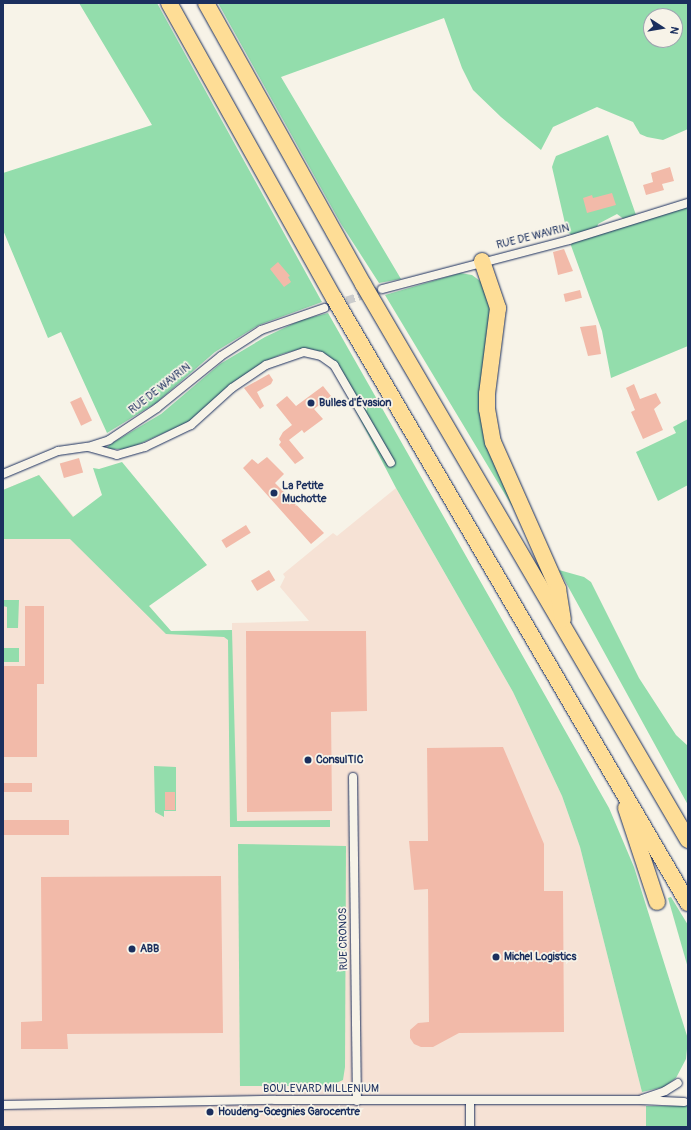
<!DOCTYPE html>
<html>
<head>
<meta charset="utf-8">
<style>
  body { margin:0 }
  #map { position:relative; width:691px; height:1130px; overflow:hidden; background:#f7f3e8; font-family:Pangolin,sans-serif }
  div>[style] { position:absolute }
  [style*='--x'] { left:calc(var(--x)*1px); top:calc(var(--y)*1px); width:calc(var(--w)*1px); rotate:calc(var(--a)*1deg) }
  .built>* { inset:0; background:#f6e2d5 }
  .green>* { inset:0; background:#93ddac; transform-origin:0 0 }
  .building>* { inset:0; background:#f2baa9; transform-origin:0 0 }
  .minor-tunnel>* { height:8px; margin-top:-4px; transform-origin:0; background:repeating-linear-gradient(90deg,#cbcccc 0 8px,transparent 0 12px) }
  .roads { filter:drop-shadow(0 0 1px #1b2f5e) drop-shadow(0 0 1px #1b2f5e) }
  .minor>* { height:8px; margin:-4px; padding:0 4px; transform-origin:4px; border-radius:4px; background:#f7f3e8 }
  .motorway>* { height:16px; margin:-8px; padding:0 8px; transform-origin:8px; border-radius:8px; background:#fedd96 }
  .dots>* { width:11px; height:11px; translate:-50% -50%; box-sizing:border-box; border:2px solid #f7f3e8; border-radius:50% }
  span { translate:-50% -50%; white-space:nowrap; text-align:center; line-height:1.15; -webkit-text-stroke:3.5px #f7f3e8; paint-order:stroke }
  .street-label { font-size:11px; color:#1b2f5e }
  .poi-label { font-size:11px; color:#1b2f5e; font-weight:700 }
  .left { translate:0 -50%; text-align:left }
  .frame { position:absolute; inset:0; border:4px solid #1b2f5e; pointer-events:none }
  .north { position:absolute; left:643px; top:8px; width:40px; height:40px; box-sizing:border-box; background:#f7f3e8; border:1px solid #9fa5b1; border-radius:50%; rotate:102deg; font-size:11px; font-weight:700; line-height:16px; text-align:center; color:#1b2f5e }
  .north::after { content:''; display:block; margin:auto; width:14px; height:18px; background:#1b2f5e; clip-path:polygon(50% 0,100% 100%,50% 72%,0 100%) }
</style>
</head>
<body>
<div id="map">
  <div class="built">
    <div style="clip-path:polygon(39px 475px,171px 632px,232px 630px,232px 623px,309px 621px,280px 587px,285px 577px,283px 574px,333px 533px,337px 536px,396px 488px,513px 692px,562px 796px,580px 847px,651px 1127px,3px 1127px,3px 490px)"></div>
  </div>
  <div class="green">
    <div style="clip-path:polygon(79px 3px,157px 3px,322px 302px,259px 325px,215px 352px,156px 403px,107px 433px,61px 332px,48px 338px,3px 230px,3px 173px,152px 125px)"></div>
    <div style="clip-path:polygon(evenodd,218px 3px,688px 3px,688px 129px,663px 140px,647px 137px,640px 134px,633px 122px,597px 107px,553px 127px,541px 150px,501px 117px,473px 90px,462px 68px,444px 18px,281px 77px,401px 279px,379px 283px,341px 224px,218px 3px,651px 16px,675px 16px,675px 40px,651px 40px,651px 16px)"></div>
    <div style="clip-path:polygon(608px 135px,636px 215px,625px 220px,617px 214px,598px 224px,597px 228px,574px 236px,567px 232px,552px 167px,554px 161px,556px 156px)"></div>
    <div style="clip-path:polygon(688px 203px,688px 346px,611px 378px,602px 331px,569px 240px)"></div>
    <div style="clip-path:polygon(460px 273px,472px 275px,487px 286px,494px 300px,485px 385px,527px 531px,385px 295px)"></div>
    <div style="clip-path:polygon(328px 313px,609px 808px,634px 867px,688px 1039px,686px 1059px,676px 1078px,664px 1087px,642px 1092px,580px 847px,562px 796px,513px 692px,396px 488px,351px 402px,332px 359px,322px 352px,304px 348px,282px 354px,266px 361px,191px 421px,128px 449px,106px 449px,109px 445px,161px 414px,220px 364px,265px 337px,301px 320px)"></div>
    <div style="clip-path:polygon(688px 419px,688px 485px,658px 501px,636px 452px,676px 433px,673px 427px)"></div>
    <div style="clip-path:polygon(122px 462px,207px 565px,149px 606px,171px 631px,232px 630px,237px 821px,330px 820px,330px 827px,230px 827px,228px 640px,224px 637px,166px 634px,70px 539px,3px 539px,3px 490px,39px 475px,73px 517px,102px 495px,93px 468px,99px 469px)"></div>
    <div style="clip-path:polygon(559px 570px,584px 577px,591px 582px,639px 678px,676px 735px,688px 746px,688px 805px)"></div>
    <div style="clip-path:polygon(3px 600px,19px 600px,18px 628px,7px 628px,7px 607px,3px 606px)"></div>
    <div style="left:3px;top:648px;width:16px;height:14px"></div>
    <div style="clip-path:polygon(154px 766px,176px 767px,176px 811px,164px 811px,164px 817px,155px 812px)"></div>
    <div style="clip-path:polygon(238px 844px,346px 846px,345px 1067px,343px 1080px,330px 1086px,240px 1086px)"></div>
    <div style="clip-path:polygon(671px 897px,688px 925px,688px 968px,668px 898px)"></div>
    <div style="left:646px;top:1106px;width:42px;height:22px"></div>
  </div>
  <div class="building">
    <div style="clip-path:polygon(670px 167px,674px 181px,662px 184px,664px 190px,646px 195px,643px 185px,653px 182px,651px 173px)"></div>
    <div style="clip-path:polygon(612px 193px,616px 205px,587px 213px,583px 198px,592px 195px,593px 198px)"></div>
    <div style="clip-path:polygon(564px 249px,573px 271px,558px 275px,553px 252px)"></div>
    <div style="clip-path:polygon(278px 262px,290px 276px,288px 277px,291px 282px,284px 287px,270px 269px)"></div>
    <div style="left:580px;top:290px;width:8px;height:17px;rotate:76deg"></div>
    <div style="clip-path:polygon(596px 325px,601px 354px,588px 356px,580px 327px)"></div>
    <div style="clip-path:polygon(269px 374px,273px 380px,271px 384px,257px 392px,264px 406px,260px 409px,244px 388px)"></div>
    <div style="clip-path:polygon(634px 384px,640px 399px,656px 393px,661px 403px,654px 409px,663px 430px,643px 439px,631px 412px,635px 410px,626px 388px)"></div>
    <div style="clip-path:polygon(323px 386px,331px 396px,314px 409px,323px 419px,304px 433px,302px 430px,289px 440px,304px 458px,295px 464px,279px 445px,281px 442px,279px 439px,283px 432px,292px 425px,276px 405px,287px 396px,296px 406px)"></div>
    <div style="left:81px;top:397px;width:26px;height:12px;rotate:65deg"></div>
    <div style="clip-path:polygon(267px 457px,284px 474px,275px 483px,324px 533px,311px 544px,243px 468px,252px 459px,258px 464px)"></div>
    <div style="left:79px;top:458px;width:15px;height:20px;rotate:74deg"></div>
    <div style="left:246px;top:525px;width:9px;height:29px;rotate:58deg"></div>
    <div style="left:269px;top:570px;width:12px;height:21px;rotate:59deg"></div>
    <div style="clip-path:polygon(25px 606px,44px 606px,44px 684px,37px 684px,37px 757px,3px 757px,3px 666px,25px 666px)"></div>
    <div style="clip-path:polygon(246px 631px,366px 631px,367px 711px,331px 712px,332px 811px,247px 812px)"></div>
    <div style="clip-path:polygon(503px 747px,544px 844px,544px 891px,563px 891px,564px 1032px,459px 1033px,433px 1047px,421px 1047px,414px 1044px,410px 1038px,410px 1030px,418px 1023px,429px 1022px,428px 889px,414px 890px,409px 841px,428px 841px,427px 748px)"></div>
    <div style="left:3px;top:783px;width:29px;height:9px"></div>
    <div style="left:165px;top:792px;width:10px;height:18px"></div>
    <div style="left:3px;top:820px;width:66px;height:15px"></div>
    <div style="clip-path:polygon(221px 876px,223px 1033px,67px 1034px,68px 1049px,21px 1049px,21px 1022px,42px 1021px,41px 877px)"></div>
  </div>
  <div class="minor-tunnel">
    <div style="--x:324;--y:308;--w:61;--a:-18.1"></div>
  </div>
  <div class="roads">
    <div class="minor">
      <div style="--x:382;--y:289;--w:193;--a:-14.7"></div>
      <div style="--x:569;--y:240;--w:125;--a:-17.3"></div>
      <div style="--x:88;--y:447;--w:30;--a:15"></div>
      <div style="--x:117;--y:455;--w:29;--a:-16"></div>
      <div style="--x:145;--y:447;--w:51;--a:-25.6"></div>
      <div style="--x:191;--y:425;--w:55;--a:-42.1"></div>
      <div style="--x:232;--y:388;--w:41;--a:-34.1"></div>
      <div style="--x:266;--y:365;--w:40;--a:-18.9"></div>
      <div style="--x:304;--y:352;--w:17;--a:13"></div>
      <div style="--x:321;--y:356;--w:16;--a:35"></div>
      <div style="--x:334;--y:365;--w:113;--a:59.8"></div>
      <div style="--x:3;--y:474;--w:60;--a:-22.7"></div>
      <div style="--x:58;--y:451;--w:30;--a:-8"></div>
      <div style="--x:88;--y:447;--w:22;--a:-18"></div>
      <div style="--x:109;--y:440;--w:58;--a:-33.7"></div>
      <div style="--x:157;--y:408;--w:82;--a:-39.1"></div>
      <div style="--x:221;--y:356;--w:48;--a:-33"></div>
      <div style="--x:261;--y:330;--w:67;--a:-19.2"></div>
      <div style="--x:353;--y:777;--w:324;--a:89.3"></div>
      <div style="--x:642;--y:1099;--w:24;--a:-19"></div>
      <div style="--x:665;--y:1091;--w:15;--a:-32"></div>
      <div style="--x:470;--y:1101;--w:26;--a:90"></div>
      <div style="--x:3;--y:1105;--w:272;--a:-1.1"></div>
      <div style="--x:275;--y:1100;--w:365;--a:0"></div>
      <div style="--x:640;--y:1100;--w:44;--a:2.6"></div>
    </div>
    <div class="motorway">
      <div style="--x:169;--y:3;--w:338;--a:60.8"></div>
      <div style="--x:334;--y:298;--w:701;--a:59.67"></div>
      <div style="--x:206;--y:3;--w:322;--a:60.8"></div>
      <div style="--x:363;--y:284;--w:644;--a:59.69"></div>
      <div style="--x:482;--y:261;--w:50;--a:71.2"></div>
      <div style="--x:498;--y:308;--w:87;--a:97.3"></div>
      <div style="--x:487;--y:394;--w:15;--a:90"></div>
      <div style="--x:487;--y:409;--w:34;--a:80"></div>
      <div style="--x:493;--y:442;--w:161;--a:66.1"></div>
      <div style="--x:558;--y:589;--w:31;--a:81"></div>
      <div style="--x:626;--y:808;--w:99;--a:71.7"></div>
    </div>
  </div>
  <div class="dots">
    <div style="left:311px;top:403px;background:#1b2f5e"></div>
    <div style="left:274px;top:493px;background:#1b2f5e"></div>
    <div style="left:308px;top:760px;background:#1b2f5e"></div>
    <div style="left:132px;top:949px;background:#1b2f5e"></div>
    <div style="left:496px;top:957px;background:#1b2f5e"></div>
    <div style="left:210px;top:1112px;background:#1b2f5e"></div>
  </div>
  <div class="street-label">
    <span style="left:533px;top:237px;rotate:-14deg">RUE DE WAVRIN</span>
    <span style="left:160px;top:389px;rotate:-38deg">RUE DE WAVRIN</span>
    <span style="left:344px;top:939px;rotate:-91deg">RUE CRONOS</span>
    <span style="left:321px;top:1089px">BOULEVARD MILLENIUM</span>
  </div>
  <div class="poi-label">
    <span class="left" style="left:319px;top:403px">Bulles d'Évasion</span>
    <span class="left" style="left:282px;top:493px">La Petite<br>Muchotte</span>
    <span class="left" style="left:316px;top:760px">ConsulTIC</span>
    <span class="left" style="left:140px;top:949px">ABB</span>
    <span class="left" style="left:504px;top:957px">Michel Logistics</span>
    <span class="left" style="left:218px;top:1112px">Houdeng-Gœgnies Garocentre</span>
  </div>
  <div class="frame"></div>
  <div class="north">N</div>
</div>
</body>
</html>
